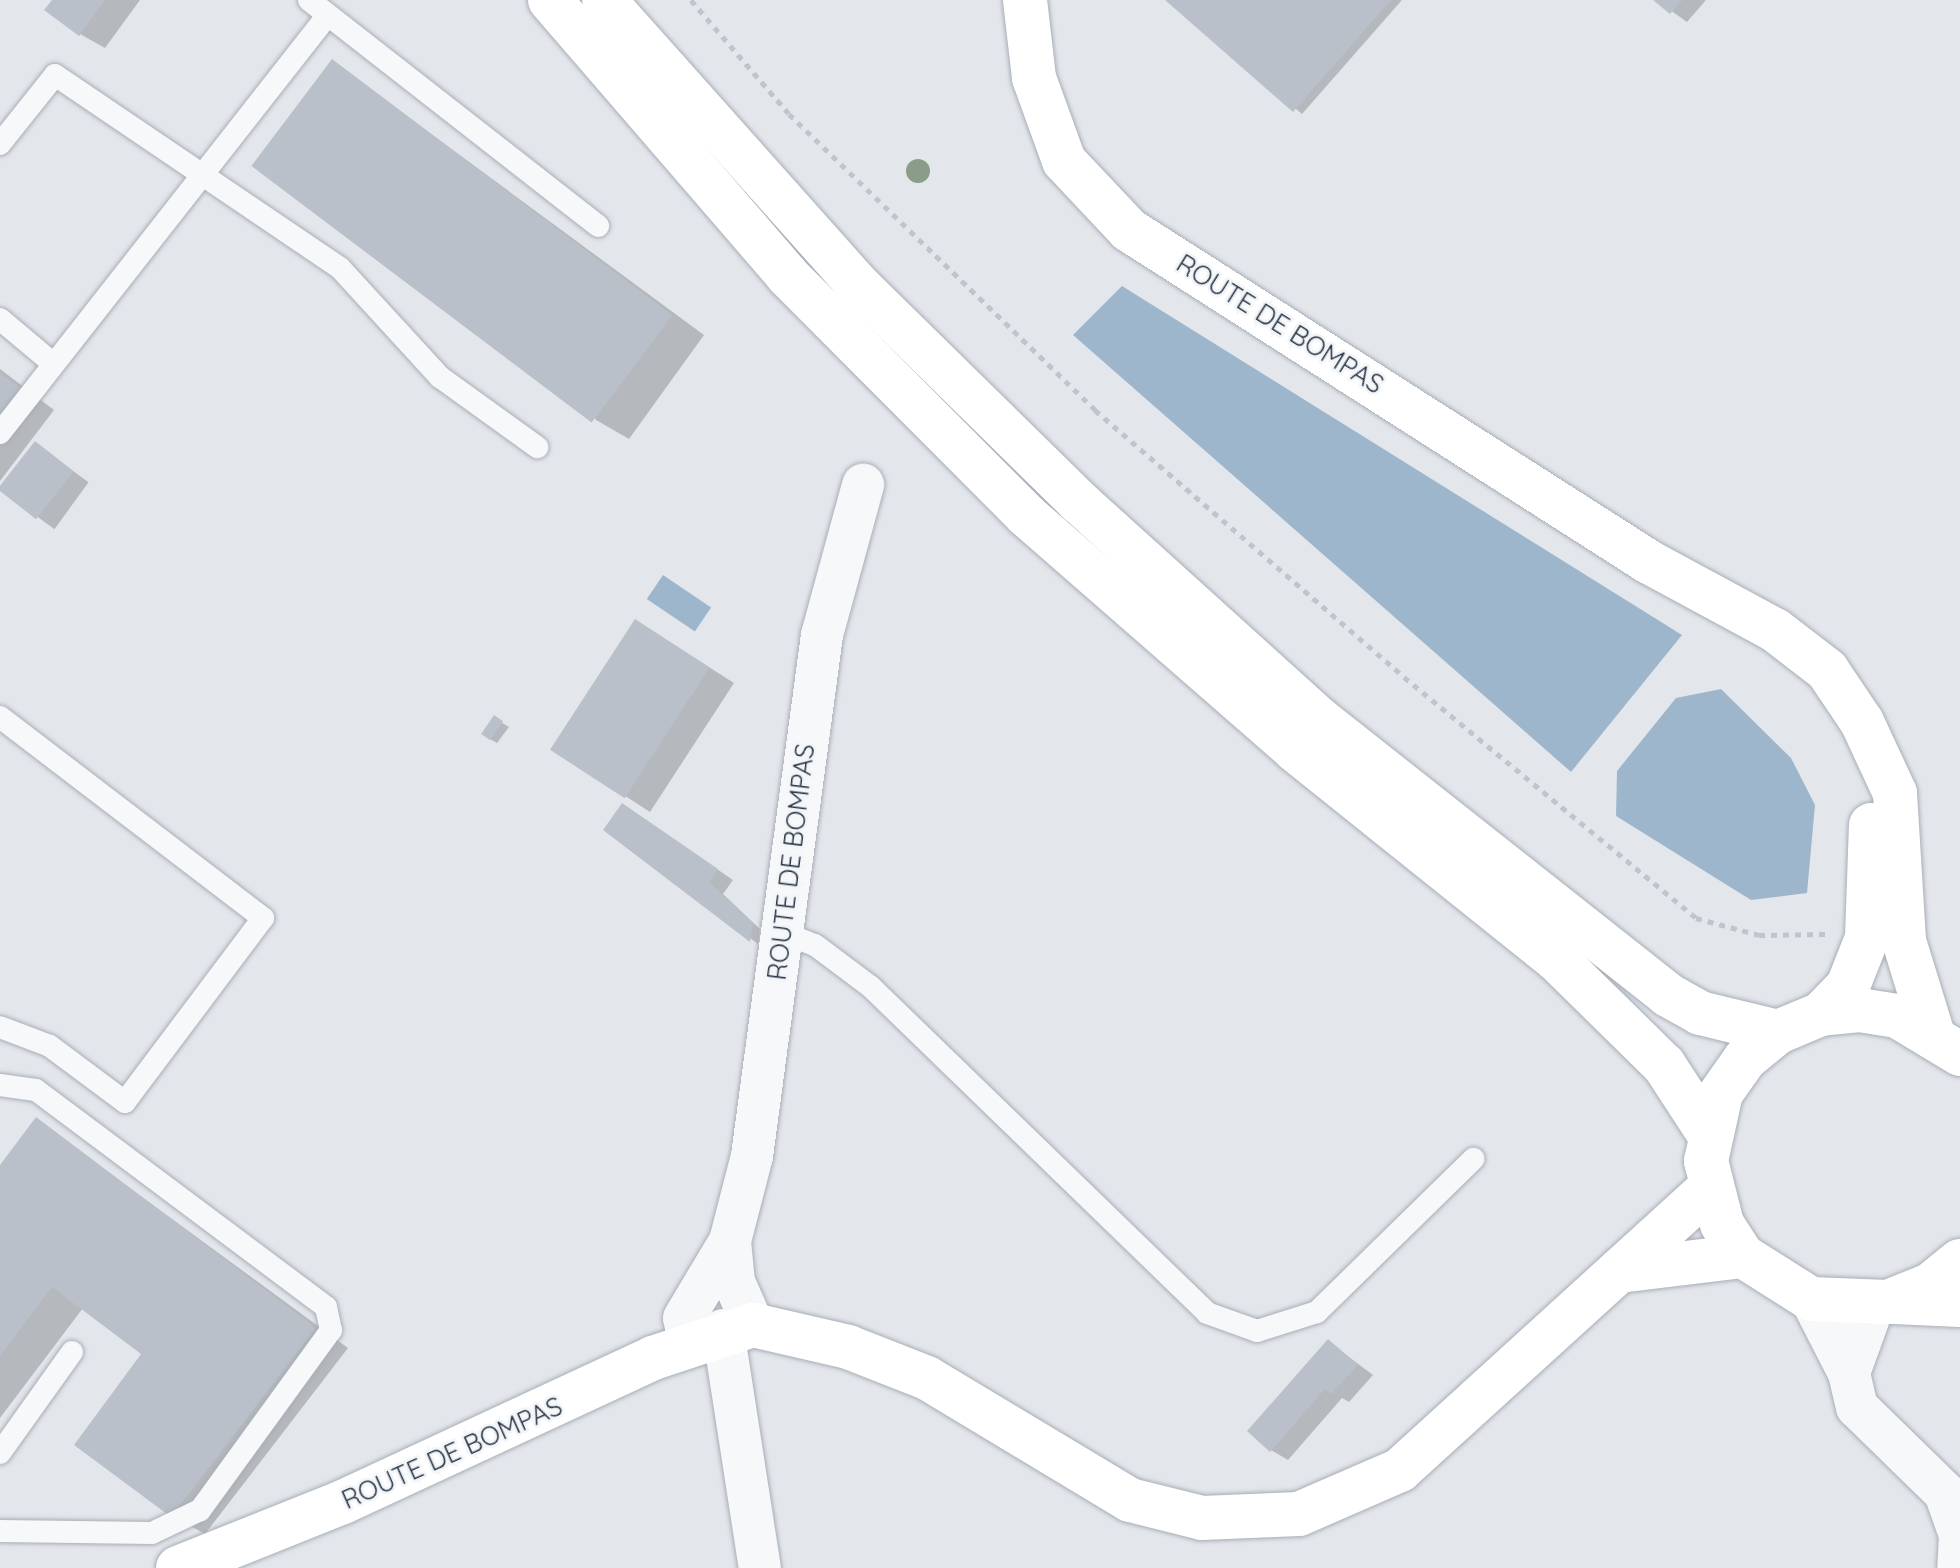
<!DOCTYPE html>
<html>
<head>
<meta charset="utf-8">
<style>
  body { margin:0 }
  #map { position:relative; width:1960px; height:1568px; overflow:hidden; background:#e3e7ec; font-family:Quicksand,sans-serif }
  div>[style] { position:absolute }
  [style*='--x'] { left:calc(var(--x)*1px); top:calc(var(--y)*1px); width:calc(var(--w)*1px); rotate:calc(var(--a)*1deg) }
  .water>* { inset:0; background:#9eb6cc; transform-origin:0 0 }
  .shadow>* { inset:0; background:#0003; transform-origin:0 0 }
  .building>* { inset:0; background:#bac0ca; transform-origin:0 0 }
  .path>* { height:5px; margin-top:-2.5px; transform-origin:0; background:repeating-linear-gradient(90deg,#c1c5cb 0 6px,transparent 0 12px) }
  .roads { filter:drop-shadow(0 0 2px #a8aeb7) drop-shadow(0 0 2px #a8aeb7) }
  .lane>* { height:22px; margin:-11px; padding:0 11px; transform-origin:11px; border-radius:11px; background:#f6f8fa }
  .street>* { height:42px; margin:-21px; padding:0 21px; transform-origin:21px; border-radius:21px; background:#f6f8fa }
  .secondary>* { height:44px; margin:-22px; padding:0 22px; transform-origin:22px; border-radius:22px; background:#fff }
  .trees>* { width:24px; height:24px; margin:-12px; border-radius:50%; background:#899d88 }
  span { translate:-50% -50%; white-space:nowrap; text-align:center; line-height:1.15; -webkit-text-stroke:6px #f3f6f9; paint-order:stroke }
  .street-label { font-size:26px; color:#2a3545 }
</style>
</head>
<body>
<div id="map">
  <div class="water">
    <div style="clip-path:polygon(1122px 286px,1682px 635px,1571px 772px,1073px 335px)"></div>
    <div style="left:663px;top:575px;width:58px;height:29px;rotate:34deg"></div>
    <div style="clip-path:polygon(1721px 689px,1791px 758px,1815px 805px,1807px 893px,1751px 900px,1616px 816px,1617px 771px,1676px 698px)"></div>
  </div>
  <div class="shadow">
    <div style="clip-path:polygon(54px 0,140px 0,105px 48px,80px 34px)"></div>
    <div style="clip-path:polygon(1168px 0,1402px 0,1302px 114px)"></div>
    <div style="clip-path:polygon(1656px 0,1706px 0,1687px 22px)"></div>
    <div style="clip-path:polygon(332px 61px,704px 335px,629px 439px,596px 420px)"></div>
    <div style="clip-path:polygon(0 369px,54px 410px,0 481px)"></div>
    <div style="left:36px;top:444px;width:65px;height:58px;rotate:36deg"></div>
    <div style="clip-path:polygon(660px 636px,734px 683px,650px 812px,554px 750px)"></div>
    <div style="clip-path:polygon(494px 718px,509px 727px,497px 743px,490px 739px)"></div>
    <div style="clip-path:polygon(639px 816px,733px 880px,723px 894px,760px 929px,758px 944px,606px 829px)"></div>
    <div style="clip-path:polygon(37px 1120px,348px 1348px,205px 1534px,172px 1516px,144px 1354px,83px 1308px,0 1418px,0 1168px)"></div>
    <div style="clip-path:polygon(1329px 1342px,1373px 1375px,1349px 1402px,1342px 1398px,1288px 1460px,1271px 1450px)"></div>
  </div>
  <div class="building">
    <div style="clip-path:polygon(52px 0,105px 0,79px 36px,44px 10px)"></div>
    <div style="clip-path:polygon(1165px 0,1391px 0,1293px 112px)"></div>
    <div style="clip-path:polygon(1653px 0,1682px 0,1670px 14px)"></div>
    <div style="left:332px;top:59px;width:426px;height:134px;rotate:37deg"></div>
    <div style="clip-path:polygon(0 373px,23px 390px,0 420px)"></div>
    <div style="left:35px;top:441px;width:49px;height:61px;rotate:38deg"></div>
    <div style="left:635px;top:619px;width:89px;height:156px;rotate:33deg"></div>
    <div style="left:494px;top:715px;width:11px;height:23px;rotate:34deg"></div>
    <div style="clip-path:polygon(622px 803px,718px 869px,709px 882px,753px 923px,750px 942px,603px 830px)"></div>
    <div style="clip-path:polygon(36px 1117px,316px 1328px,171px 1517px,74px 1445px,141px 1354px,52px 1287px,0 1356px,0 1165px)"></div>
    <div style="clip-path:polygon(1328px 1339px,1358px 1365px,1331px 1394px,1325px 1389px,1270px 1452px,1247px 1431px)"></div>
  </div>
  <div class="path">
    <div style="--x:691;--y:0;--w:150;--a:49.3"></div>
    <div style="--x:789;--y:114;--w:426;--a:44"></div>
    <div style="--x:1095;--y:410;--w:408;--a:40.8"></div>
    <div style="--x:1404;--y:677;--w:379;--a:39.5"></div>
    <div style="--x:1696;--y:918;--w:65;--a:15.1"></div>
    <div style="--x:1759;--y:935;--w:66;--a:-0.9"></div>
  </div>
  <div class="roads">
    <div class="lane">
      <div style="--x:309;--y:0;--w:367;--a:38"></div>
      <div style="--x:0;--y:144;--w:88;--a:-51.4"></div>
      <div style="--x:55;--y:75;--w:344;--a:34.1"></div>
      <div style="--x:340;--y:268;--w:148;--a:47.5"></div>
      <div style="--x:440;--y:377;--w:120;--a:35.8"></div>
      <div style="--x:0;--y:319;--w:67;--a:40.1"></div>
      <div style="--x:0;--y:433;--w:530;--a:-51.9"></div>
      <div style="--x:0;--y:717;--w:331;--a:37.4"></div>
      <div style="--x:263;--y:918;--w:230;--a:126.9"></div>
      <div style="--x:125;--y:1102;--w:94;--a:-143.3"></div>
      <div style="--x:50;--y:1046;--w:53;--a:-159.2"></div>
      <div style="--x:782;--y:932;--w:35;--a:22"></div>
      <div style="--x:815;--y:945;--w:70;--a:36.9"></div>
      <div style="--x:871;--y:987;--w:468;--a:44.1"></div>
      <div style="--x:1207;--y:1313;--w:53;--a:19.8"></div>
      <div style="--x:1257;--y:1331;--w:63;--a:-17.6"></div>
      <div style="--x:1317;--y:1312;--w:219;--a:-44.4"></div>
      <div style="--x:0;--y:1085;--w:36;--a:8"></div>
      <div style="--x:36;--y:1090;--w:362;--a:36.8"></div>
      <div style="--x:326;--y:1307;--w:24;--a:78"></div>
      <div style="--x:331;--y:1330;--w:223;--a:126"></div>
      <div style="--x:200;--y:1510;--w:53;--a:154.4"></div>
      <div style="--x:152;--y:1533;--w:152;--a:-179.2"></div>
      <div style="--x:0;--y:1453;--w:124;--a:-54.5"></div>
    </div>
    <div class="street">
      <div style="--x:1811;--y:1299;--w:83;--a:62.8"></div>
      <div style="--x:1849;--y:1373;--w:35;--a:77"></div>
      <div style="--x:1857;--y:1407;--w:123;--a:44.3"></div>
      <div style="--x:1945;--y:1493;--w:45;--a:70.3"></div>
      <div style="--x:1960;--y:1535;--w:33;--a:93"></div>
      <div style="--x:753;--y:1325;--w:47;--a:-113.8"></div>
      <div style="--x:734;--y:1282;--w:41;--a:-95.6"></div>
      <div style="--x:730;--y:1241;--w:88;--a:-75.5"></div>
      <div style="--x:752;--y:1156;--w:526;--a:-82.35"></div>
      <div style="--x:822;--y:635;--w:156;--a:-74.7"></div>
      <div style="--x:723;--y:1330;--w:241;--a:81.2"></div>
      <div style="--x:689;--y:1343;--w:25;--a:-101"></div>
      <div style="--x:684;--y:1318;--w:90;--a:-59.1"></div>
      <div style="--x:1849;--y:1373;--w:73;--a:-70.1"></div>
    </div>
    <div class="secondary">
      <div style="--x:550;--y:0;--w:364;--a:49.2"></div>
      <div style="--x:788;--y:276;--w:337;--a:45.1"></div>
      <div style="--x:1026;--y:515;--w:357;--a:41.1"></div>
      <div style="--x:1295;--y:750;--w:333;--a:38.7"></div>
      <div style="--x:1555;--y:958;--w:153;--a:44.5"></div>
      <div style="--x:1664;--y:1065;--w:82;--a:56.9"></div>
      <div style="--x:604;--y:0;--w:379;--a:48.3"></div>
      <div style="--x:856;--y:283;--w:313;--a:44.5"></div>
      <div style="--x:1079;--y:502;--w:324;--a:42.1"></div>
      <div style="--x:1319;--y:719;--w:445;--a:38.3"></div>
      <div style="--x:1668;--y:995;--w:37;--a:29"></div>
      <div style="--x:1700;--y:1013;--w:80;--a:13.7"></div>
      <div style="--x:1025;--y:0;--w:79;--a:83.4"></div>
      <div style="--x:1034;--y:78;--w:88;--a:70.1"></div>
      <div style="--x:1064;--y:161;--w:95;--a:46.7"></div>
      <div style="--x:1129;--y:230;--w:617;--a:32.56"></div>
      <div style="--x:1649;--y:562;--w:143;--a:28.4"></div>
      <div style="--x:1775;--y:630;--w:66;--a:37.6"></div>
      <div style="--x:1827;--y:670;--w:63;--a:56.1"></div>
      <div style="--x:1862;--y:722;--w:78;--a:65.1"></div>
      <div style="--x:1895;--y:793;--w:148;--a:86.5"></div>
      <div style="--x:1904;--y:941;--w:95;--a:72.9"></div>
      <div style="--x:1821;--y:1014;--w:39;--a:-46"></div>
      <div style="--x:1848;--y:986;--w:52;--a:-68.4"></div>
      <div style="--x:1867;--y:938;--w:113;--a:-88"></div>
      <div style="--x:1960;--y:1054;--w:74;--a:-148.9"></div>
      <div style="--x:1897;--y:1016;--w:38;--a:-171"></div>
      <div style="--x:1859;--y:1010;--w:38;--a:174"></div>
      <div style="--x:1821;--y:1014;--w:47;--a:157.3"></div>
      <div style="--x:1778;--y:1032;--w:43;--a:140.7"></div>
      <div style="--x:1745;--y:1059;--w:42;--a:125.2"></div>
      <div style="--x:1721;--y:1093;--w:70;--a:102.4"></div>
      <div style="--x:1706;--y:1161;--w:65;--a:75.7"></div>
      <div style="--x:1722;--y:1224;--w:38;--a:57"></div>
      <div style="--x:1743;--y:1256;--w:80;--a:32.3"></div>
      <div style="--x:1811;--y:1299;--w:77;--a:2.2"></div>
      <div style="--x:1888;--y:1302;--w:45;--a:-22"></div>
      <div style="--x:1930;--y:1285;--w:38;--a:-39"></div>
      <div style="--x:1619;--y:1271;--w:125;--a:-6.9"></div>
      <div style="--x:1894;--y:1302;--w:66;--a:2.6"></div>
      <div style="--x:178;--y:1568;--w:178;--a:-21.8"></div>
      <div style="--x:343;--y:1502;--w:342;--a:-24.9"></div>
      <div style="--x:653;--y:1358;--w:105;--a:-18.3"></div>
      <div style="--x:753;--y:1325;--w:98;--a:13"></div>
      <div style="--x:848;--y:1347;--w:85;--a:21.4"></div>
      <div style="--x:927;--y:1378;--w:237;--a:31"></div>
      <div style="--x:1130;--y:1500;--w:74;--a:14"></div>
      <div style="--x:1202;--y:1518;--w:97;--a:-2.4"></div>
      <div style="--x:1299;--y:1514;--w:110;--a:-23.5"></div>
      <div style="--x:1400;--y:1470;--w:419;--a:-42.3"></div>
    </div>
  </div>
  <div class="trees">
    <div style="left:918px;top:171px"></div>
  </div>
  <div class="street-label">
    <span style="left:1280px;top:324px;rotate:32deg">ROUTE DE BOMPAS</span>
    <span style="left:791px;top:862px;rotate:-83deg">ROUTE DE BOMPAS</span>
    <span style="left:452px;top:1453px;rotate:-24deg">ROUTE DE BOMPAS</span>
  </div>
</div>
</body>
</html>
